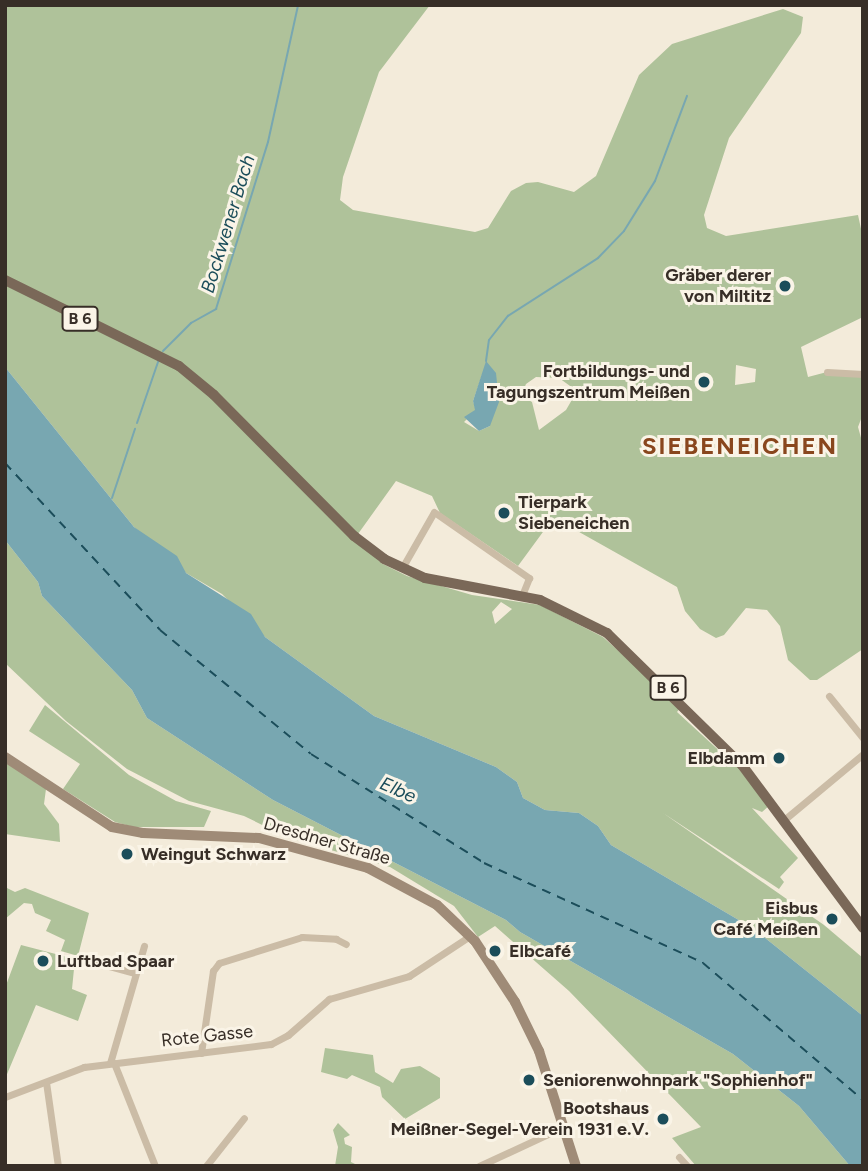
<!DOCTYPE html>
<html>
<head>
<meta charset="utf-8">
<style>
  body { margin:0 }
  #map { position:relative; width:868px; height:1171px; overflow:hidden; background:#f3ebda; font-family:Figtree,sans-serif }
  div>[style] { position:absolute }
  [style*='--x'] { left:calc(var(--x)*1px); top:calc(var(--y)*1px); width:calc(var(--w)*1px); rotate:calc(var(--a)*1deg) }
  .green>* { inset:0; background:#afc29a }
  .water>* { inset:0; background:#78a7b1 }
  .stream>* { height:2px; margin:-1px; padding:0 1px; transform-origin:1px; border-radius:1px; background:#78a7b1 }
  .ferry>* { height:2px; margin-top:-1px; transform-origin:0; background:repeating-linear-gradient(90deg,#1b4d5a 0 9px,transparent 0 16px) }
  .street>* { height:7px; margin:-3.5px; padding:0 3.5px; transform-origin:3.5px; border-radius:3.5px; background:#cbbca6 }
  .secondary>* { height:10px; margin:-5px; padding:0 5px; transform-origin:5px; border-radius:5px; background:#9f8b77 }
  .primary>* { height:10px; margin:-5px; padding:0 5px; transform-origin:5px; border-radius:5px; background:#7a6858 }
  .dots>* { width:19px; height:19px; translate:-50% -50%; box-sizing:border-box; border:4px solid #faf4e7; border-radius:50% }
  span { translate:-50% -50%; white-space:nowrap; text-align:center; line-height:1.15; -webkit-text-stroke:6px #faf4e7; paint-order:stroke }
  .shield-label span { padding:2px 5px; background:#faf4e7; border:2px solid; border-radius:5px; -webkit-text-stroke-width:0 }
  .shield-label { font-size:16px; color:#372e27; font-weight:700 }
  .poi-label { font-size:18px; color:#372e27; font-weight:700 }
  .right { translate:-100% -50%; text-align:right }
  .left { translate:0 -50%; text-align:left }
  .street-label { font-size:18px; color:#372e27 }
  .water-label { font-size:19px; color:#1b4d5a; font-style:italic }
  .district-label { font-size:24px; color:#89461d; font-weight:700; letter-spacing:2px }
  .frame { position:absolute; inset:0; border:7px solid #372e27; pointer-events:none }
</style>
</head>
<body>
<div id="map">
  <div class="green">
    <div style="clip-path:polygon(evenodd,5px 5px,430px 5px,379px 72px,343px 177px,340px 200px,353px 210px,475px 232px,488px 228px,511px 191px,526px 183px,538px 182px,574px 192px,596px 176px,639px 75px,672px 44px,783px 9px,803px 17px,801px 33px,729px 138px,704px 215px,707px 228px,726px 236px,858px 215px,863px 238px,863px 317px,801px 347px,808px 377px,827px 372px,863px 374px,863px 414px,858px 427px,863px 445px,863px 649px,817px 680px,810px 680px,788px 660px,780px 626px,767px 610px,746px 608px,724px 635px,716px 638px,700px 629px,685px 611px,677px 587px,572px 528px,551px 521px,518px 566px,440px 513px,432px 496px,396px 481px,358px 534px,381px 563px,407px 576px,472px 595px,540px 605px,603px 637px,681px 707px,677px 712px,738px 768px,770px 805px,762px 812px,752px 808px,798px 858px,780px 877px,784px 882px,779px 889px,663px 813px,824px 925px,863px 958px,863px 1016px,754px 929px,611px 845px,598px 826px,579px 813px,545px 810px,523px 798px,517px 782px,496px 767px,374px 716px,265px 637px,222px 594px,186px 573px,134px 527px,5px 367px,5px 5px,736px 365px,756px 369px,755px 382px,735px 385px,736px 365px,5px 5px,482px 375px,490px 426px,479px 431px,464px 422px,476px 410px,473px 401px,482px 375px,5px 5px,536px 377px,559px 378px,577px 391px,566px 410px,539px 430px,532px 402px,521px 396px,526px 384px,536px 377px,5px 5px,501px 602px,512px 609px,495px 624px,492px 612px,501px 602px)"></div>
    <div style="clip-path:polygon(5px 540px,38px 582px,42px 596px,132px 690px,147px 718px,273px 800px,506px 920px,520px 932px,733px 1054px,799px 1106px,850px 1166px,696px 1166px,672px 1138px,701px 1127px,569px 991px,495px 926px,478px 937px,454px 906px,390px 867px,289px 838px,244px 816px,189px 801px,127px 769px,66px 721px,5px 663px)"></div>
    <div style="clip-path:polygon(45px 705px,129px 775px,176px 801px,211px 811px,204px 827px,134px 827px,115px 822px,63px 789px,80px 764px,29px 731px)"></div>
    <div style="clip-path:polygon(5px 762px,46px 789px,44px 804px,59px 824px,60px 842px,5px 834px)"></div>
    <div style="clip-path:polygon(5px 887px,15px 892px,25px 888px,89px 913px,78px 956px,61px 951px,65px 940px,46px 931px,51px 920px,35px 913px,32px 904px,24px 903px,5px 919px)"></div>
    <div style="clip-path:polygon(21px 945px,75px 959px,72px 989px,87px 995px,78px 1021px,36px 1005px,5px 1079px,5px 988px)"></div>
    <div style="clip-path:polygon(325px 1048px,373px 1055px,375px 1072px,393px 1083px,401px 1069px,420px 1066px,440px 1078px,440px 1098px,405px 1119px,382px 1097px,380px 1087px,352px 1075px,347px 1079px,321px 1072px)"></div>
    <div style="clip-path:polygon(338px 1123px,350px 1135px,344px 1138px,345px 1144px,352px 1147px,351px 1162px,359px 1166px,335px 1166px,338px 1147px,333px 1130px)"></div>
  </div>
  <div class="water">
    <div style="clip-path:polygon(486px 361px,496px 373px,499px 402px,490px 426px,479px 431px,464px 417px,475px 410px,473px 401px)"></div>
    <div style="clip-path:polygon(5px 367px,134px 527px,177px 556px,186px 573px,251px 614px,265px 637px,374px 716px,496px 767px,517px 782px,523px 798px,545px 810px,579px 813px,598px 826px,611px 845px,754px 929px,863px 1016px,863px 1166px,850px 1166px,799px 1106px,733px 1054px,520px 932px,506px 920px,273px 800px,147px 718px,132px 690px,42px 596px,38px 582px,5px 540px)"></div>
  </div>
  <div class="stream">
    <div style="--x:163;--y:351;--w:40;--a:-45"></div>
    <div style="--x:191;--y:323;--w:29;--a:-29"></div>
    <div style="--x:216;--y:309;--w:175;--a:-72.7"></div>
    <div style="--x:268;--y:142;--w:140;--a:-77.6"></div>
    <div style="--x:486;--y:361;--w:21;--a:-82"></div>
    <div style="--x:489;--y:340;--w:31;--a:-52"></div>
    <div style="--x:508;--y:316;--w:107;--a:-32.8"></div>
    <div style="--x:598;--y:258;--w:37;--a:-46"></div>
    <div style="--x:624;--y:231;--w:59;--a:-58.2"></div>
    <div style="--x:655;--y:181;--w:91;--a:-69.4"></div>
    <div style="--x:137;--y:423;--w:68;--a:-71"></div>
    <div style="--x:112;--y:498;--w:73;--a:-71.6"></div>
  </div>
  <div class="ferry">
    <div style="--x:5;--y:463;--w:228;--a:47.1"></div>
    <div style="--x:160;--y:630;--w:195;--a:39.4"></div>
    <div style="--x:311;--y:754;--w:204;--a:32.2"></div>
    <div style="--x:484;--y:863;--w:241;--a:24.5"></div>
    <div style="--x:703;--y:963;--w:211;--a:40.6"></div>
  </div>
  <div class="street">
    <div style="--x:827;--y:372;--w:36;--a:3"></div>
    <div style="--x:402;--y:568;--w:64;--a:-60.3"></div>
    <div style="--x:434;--y:512;--w:116;--a:34.8"></div>
    <div style="--x:529;--y:578;--w:18;--a:112"></div>
    <div style="--x:829;--y:696;--w:54;--a:51"></div>
    <div style="--x:785;--y:819;--w:102;--a:-39.8"></div>
    <div style="--x:80;--y:958;--w:57;--a:15.3"></div>
    <div style="--x:201;--y:1053;--w:83;--a:-81.7"></div>
    <div style="--x:213;--y:971;--w:10;--a:-53"></div>
    <div style="--x:219;--y:963;--w:87;--a:-17.4"></div>
    <div style="--x:302;--y:937;--w:34;--a:3"></div>
    <div style="--x:336;--y:939;--w:11;--a:27"></div>
    <div style="--x:110;--y:1063;--w:122;--a:-73.8"></div>
    <div style="--x:114;--y:1063;--w:111;--a:68.3"></div>
    <div style="--x:46;--y:1082;--w:85;--a:81.9"></div>
    <div style="--x:5;--y:1097;--w:85;--a:-20.8"></div>
    <div style="--x:84;--y:1067;--w:188;--a:-7"></div>
    <div style="--x:271;--y:1044;--w:19;--a:-28"></div>
    <div style="--x:288;--y:1035;--w:55;--a:-41.3"></div>
    <div style="--x:329;--y:999;--w:83;--a:-16"></div>
    <div style="--x:409;--y:976;--w:73;--a:-33.3"></div>
    <div style="--x:679;--y:1157;--w:12;--a:48"></div>
    <div style="--x:206;--y:1166;--w:61;--a:-51.6"></div>
    <div style="--x:479;--y:1166;--w:93;--a:-24.9"></div>
  </div>
  <div class="secondary">
    <div style="--x:5;--y:757;--w:128;--a:33.2"></div>
    <div style="--x:112;--y:827;--w:32;--a:11"></div>
    <div style="--x:143;--y:833;--w:116;--a:2.5"></div>
    <div style="--x:259;--y:838;--w:113;--a:15.4"></div>
    <div style="--x:368;--y:868;--w:78;--a:28.2"></div>
    <div style="--x:437;--y:905;--w:52;--a:43.5"></div>
    <div style="--x:475;--y:941;--w:73;--a:56.7"></div>
    <div style="--x:515;--y:1002;--w:55;--a:63.9"></div>
    <div style="--x:539;--y:1051;--w:121;--a:72.2"></div>
  </div>
  <div class="primary">
    <div style="--x:5;--y:280;--w:194;--a:26.3"></div>
    <div style="--x:179;--y:366;--w:45;--a:39.6"></div>
    <div style="--x:214;--y:395;--w:199;--a:45.2"></div>
    <div style="--x:354;--y:536;--w:38;--a:37"></div>
    <div style="--x:384;--y:559;--w:45;--a:24.9"></div>
    <div style="--x:425;--y:578;--w:117;--a:10.8"></div>
    <div style="--x:540;--y:600;--w:75;--a:26.2"></div>
    <div style="--x:607;--y:633;--w:189;--a:44.4"></div>
    <div style="--x:742;--y:765;--w:203;--a:53.4"></div>
  </div>
  <div class="dots">
    <div style="left:785px;top:286px;background:#1b4d5a"></div>
    <div style="left:704px;top:382px;background:#1b4d5a"></div>
    <div style="left:504px;top:513px;background:#1b4d5a"></div>
    <div style="left:779px;top:758px;background:#1b4d5a"></div>
    <div style="left:127px;top:854px;background:#1b4d5a"></div>
    <div style="left:832px;top:919px;background:#1b4d5a"></div>
    <div style="left:495px;top:951px;background:#1b4d5a"></div>
    <div style="left:43px;top:961px;background:#1b4d5a"></div>
    <div style="left:529px;top:1080px;background:#1b4d5a"></div>
    <div style="left:663px;top:1119px;background:#1b4d5a"></div>
  </div>
  <div class="shield-label">
    <span style="left:80px;top:319px">B 6</span>
    <span style="left:668px;top:688px">B 6</span>
  </div>
  <div class="poi-label">
    <span class="right" style="left:771px;top:286px">Gräber derer<br>von Miltitz</span>
    <span class="right" style="left:690px;top:382px">Fortbildungs- und<br>Tagungszentrum Meißen</span>
    <span class="left" style="left:518px;top:513px">Tierpark<br>Siebeneichen</span>
    <span class="right" style="left:765px;top:758px">Elbdamm</span>
    <span class="left" style="left:141px;top:854px">Weingut Schwarz</span>
    <span class="right" style="left:818px;top:919px">Eisbus<br>Café Meißen</span>
    <span class="left" style="left:509px;top:951px">Elbcafé</span>
    <span class="left" style="left:57px;top:961px">Luftbad Spaar</span>
    <span class="left" style="left:543px;top:1080px">Seniorenwohnpark "Sophienhof"</span>
    <span class="right" style="left:649px;top:1119px">Bootshaus<br>Meißner-Segel-Verein 1931 e.V.</span>
  </div>
  <div class="street-label">
    <span style="left:327px;top:841px;rotate:16deg">Dresdner Straße</span>
    <span style="left:207px;top:1036px;rotate:-6deg">Rote Gasse</span>
  </div>
  <div class="water-label">
    <span style="left:228px;top:224px;rotate:-73deg">Bockwener Bach</span>
    <span style="left:398px;top:790px;rotate:24deg">Elbe</span>
  </div>
  <div class="district-label">
    <span style="left:740px;top:446px">SIEBENEICHEN</span>
  </div>
  <div class="frame"></div>
</div>
</body>
</html>
